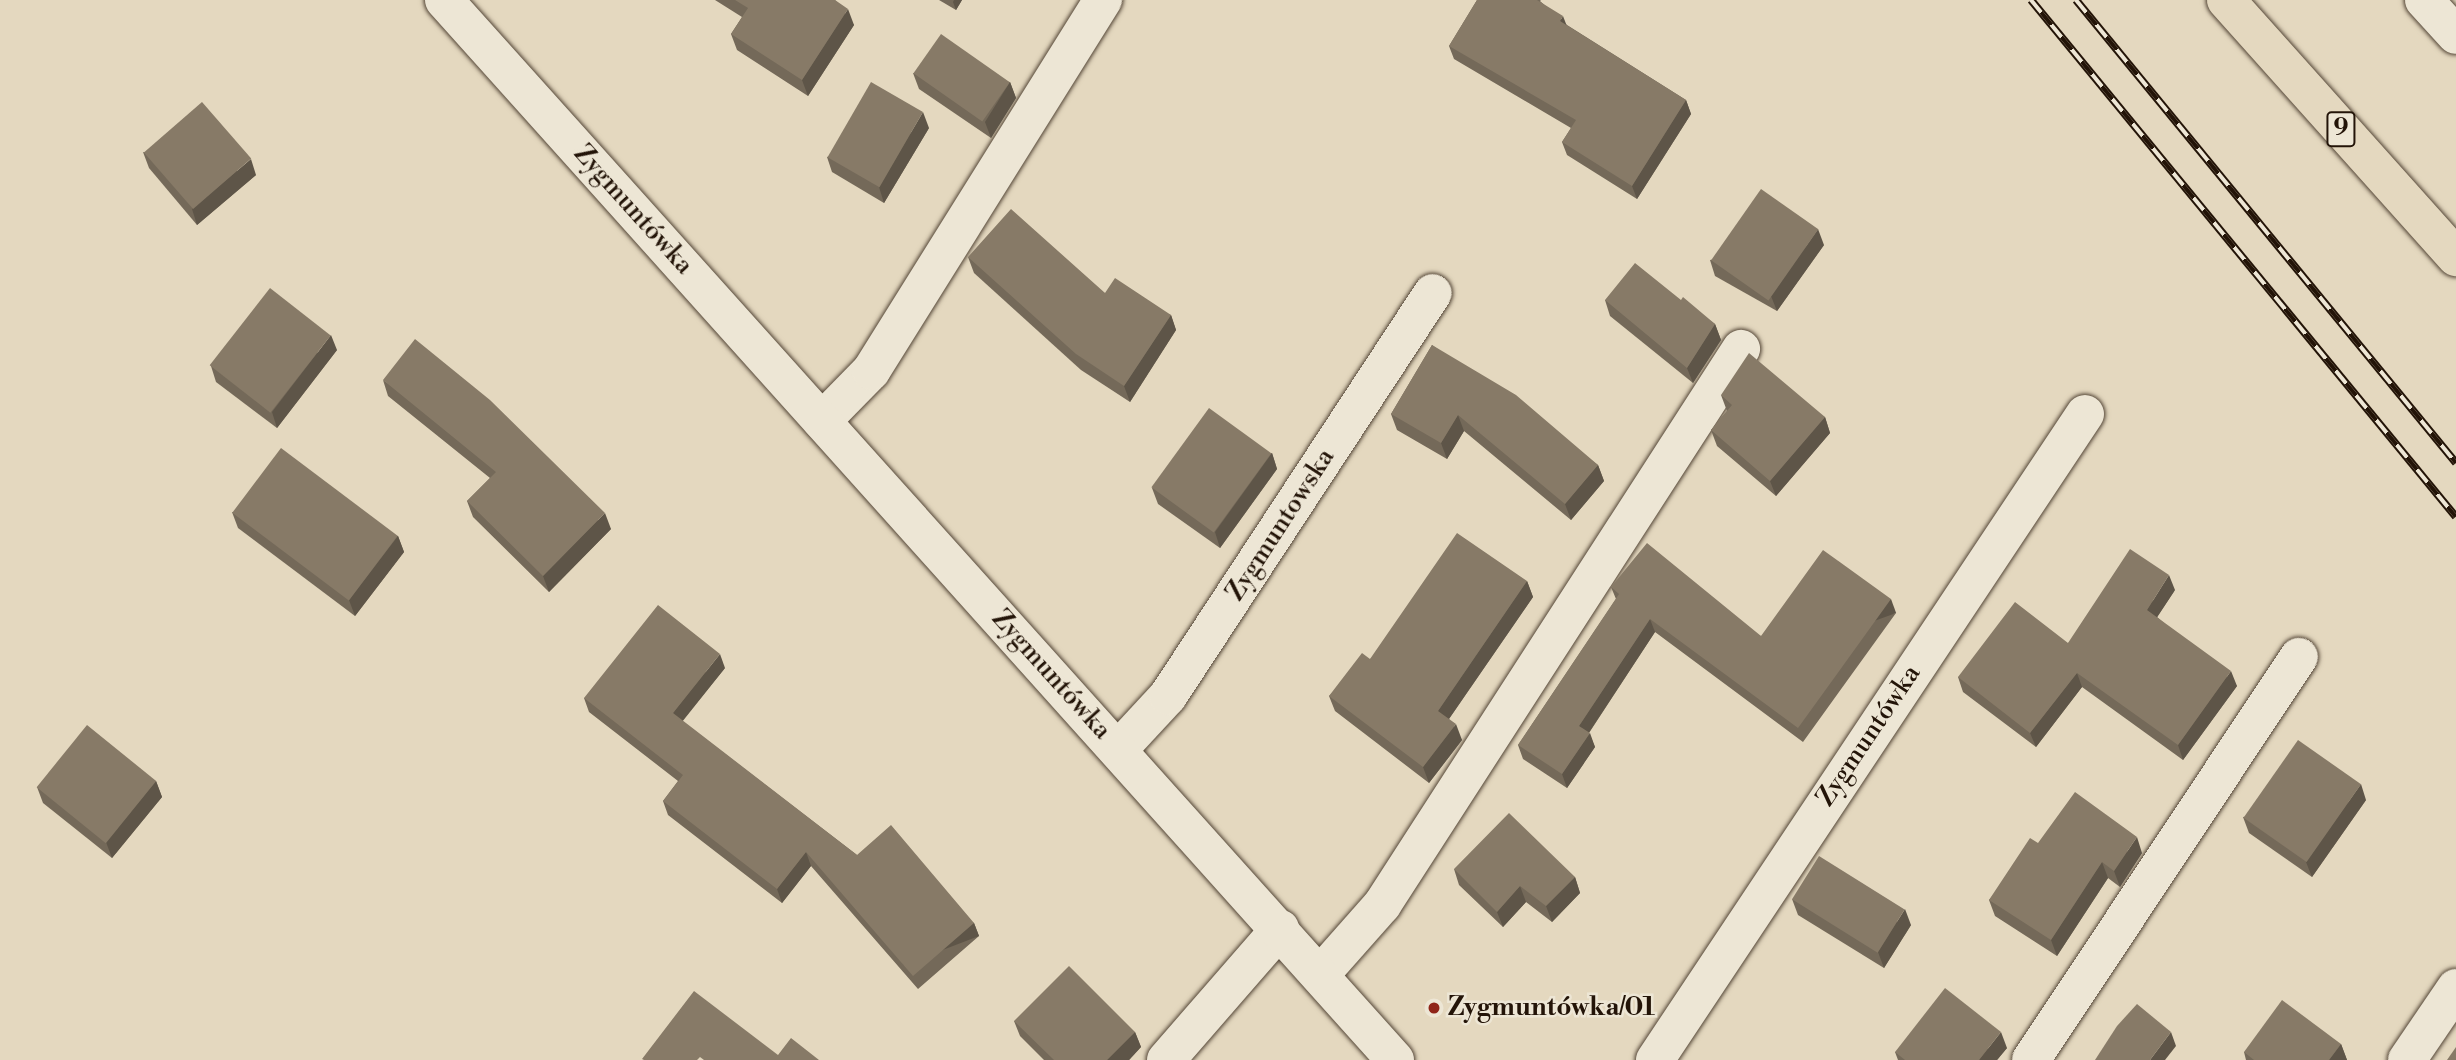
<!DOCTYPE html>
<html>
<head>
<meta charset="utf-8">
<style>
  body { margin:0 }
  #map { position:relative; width:2456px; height:1060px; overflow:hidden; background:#e4d8bf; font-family:"Libre Bodoni",serif }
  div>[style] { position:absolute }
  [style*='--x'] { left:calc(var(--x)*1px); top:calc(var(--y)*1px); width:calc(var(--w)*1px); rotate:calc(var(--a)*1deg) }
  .roads { filter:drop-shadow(0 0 2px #534536) drop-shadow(0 0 2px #534536) }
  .minor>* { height:38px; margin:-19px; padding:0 19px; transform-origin:19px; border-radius:19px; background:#ede6d5 }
  .tertiary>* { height:38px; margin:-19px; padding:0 19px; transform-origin:19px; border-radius:19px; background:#ede6d5 }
  .primary>* { height:38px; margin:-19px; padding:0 19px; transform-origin:19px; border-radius:19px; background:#e4d8bf }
  .rail>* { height:8px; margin-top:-4px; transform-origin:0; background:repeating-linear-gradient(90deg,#ede6d5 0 16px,#231408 0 32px); box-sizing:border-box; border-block:2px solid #231408 }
  .wall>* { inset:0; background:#746959 }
  .shaded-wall>* { inset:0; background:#5e5548; transform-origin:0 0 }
  .building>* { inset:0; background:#877a67; transform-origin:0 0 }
  .dots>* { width:19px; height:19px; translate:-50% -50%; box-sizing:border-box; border:4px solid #ede6d5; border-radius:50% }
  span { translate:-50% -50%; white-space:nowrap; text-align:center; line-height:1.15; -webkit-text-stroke:5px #ede6d5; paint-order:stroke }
  .shield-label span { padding:2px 5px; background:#ede6d5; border:2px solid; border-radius:5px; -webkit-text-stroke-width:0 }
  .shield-label { font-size:24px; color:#231408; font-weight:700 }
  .street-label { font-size:26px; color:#231408 }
  .poi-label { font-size:26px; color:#231408; font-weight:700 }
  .left { translate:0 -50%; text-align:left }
</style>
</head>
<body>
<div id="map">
  <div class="roads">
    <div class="minor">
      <div style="--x:2424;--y:0;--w:47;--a:47.6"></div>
      <div style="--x:822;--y:421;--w:70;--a:-45.6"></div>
      <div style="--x:871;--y:371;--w:438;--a:-58"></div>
      <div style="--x:1118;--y:750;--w:74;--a:-47.2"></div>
      <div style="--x:1168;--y:696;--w:482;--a:-56.7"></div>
      <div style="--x:1320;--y:975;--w:94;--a:-48.5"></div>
      <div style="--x:1382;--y:905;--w:662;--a:-57.15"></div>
      <div style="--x:1166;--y:1060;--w:174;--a:-49"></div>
      <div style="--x:1655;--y:1060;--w:776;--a:-56.35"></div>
      <div style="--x:2031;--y:1060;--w:484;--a:-56.4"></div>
      <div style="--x:2407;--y:1060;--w:87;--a:-55.8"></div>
    </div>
    <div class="tertiary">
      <div style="--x:444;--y:0;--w:1424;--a:48.1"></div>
    </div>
    <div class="primary">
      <div style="--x:2226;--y:0;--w:345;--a:48.2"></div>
    </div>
  </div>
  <div class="rail">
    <div style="--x:2031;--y:0;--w:669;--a:50.58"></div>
    <div style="--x:2076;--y:0;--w:599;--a:50.62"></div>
  </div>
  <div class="wall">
    <div style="clip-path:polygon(715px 0,835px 0,854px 25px,808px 96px,737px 50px,731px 34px,742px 17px)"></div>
    <div style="clip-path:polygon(939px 0,962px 0,956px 10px)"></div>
    <div style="clip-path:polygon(1477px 0,1541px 0,1540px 1px,1567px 25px,1686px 100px,1691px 114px,1637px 199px,1567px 155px,1562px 142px,1571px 128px,1454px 59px,1449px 46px)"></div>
    <div style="clip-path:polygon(913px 73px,1010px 82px,1016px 98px,991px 138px,919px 89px)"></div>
    <div style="clip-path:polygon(929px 128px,884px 203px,832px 172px,827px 157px)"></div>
    <div style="clip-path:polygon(143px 152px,256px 175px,197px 225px,149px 168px)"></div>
    <div style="clip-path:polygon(1824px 245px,1777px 311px,1715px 276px,1710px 260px)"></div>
    <div style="clip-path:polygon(968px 257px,1105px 293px,1171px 315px,1176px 330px,1130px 402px,1081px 370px,974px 273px)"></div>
    <div style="clip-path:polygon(1605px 300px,1681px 300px,1715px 324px,1721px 340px,1693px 383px,1610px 316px)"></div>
    <div style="clip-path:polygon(1432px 345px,1598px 465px,1604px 481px,1571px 520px,1464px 431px,1447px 459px,1397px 430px,1391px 414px)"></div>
    <div style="clip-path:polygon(337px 350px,277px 428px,216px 382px,211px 366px)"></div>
    <div style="clip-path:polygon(383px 380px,611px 529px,549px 592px,473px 517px,467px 501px,490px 478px,388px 396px)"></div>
    <div style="clip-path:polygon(1721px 395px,1825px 417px,1830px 433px,1776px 496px,1717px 446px,1711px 430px,1727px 411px)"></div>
    <div style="clip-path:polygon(1272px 453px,1277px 469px,1220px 548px,1158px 504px,1152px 488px)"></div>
    <div style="clip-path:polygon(232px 512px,398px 536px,404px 552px,355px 616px,238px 528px)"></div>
    <div style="clip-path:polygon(1527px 581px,1533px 597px,1449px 719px,1462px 740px,1429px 783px,1335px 711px,1329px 696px,1370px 659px)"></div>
    <div style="clip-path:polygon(1611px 587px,1761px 636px,1896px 613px,1803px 742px,1655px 632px,1589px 733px,1595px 747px,1567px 788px,1523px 759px,1518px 745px,1616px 599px)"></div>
    <div style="clip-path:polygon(2175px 590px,2157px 617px,2237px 686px,2183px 760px,2082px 687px,2036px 747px,1963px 692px,1958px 677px,2068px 643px)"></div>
    <div style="clip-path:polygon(725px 668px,682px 721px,857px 855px,974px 923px,979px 936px,918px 989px,811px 866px,782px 903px,668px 815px,663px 801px,678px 781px,589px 712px,584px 698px)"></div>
    <div style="clip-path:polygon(156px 781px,162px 797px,112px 858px,43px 803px,37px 787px)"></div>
    <div style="clip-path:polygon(2366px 800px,2312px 877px,2249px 833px,2243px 817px)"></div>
    <div style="clip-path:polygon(2038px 843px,2142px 853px,2120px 887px,2108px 878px,2057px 956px,1995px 916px,1989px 900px)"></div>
    <div style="clip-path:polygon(1454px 869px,1575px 877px,1580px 893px,1552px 922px,1526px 902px,1503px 927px,1459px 885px)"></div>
    <div style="clip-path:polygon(1792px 899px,1911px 925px,1884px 968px,1798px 915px)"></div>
    <div style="clip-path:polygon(1014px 1021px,1135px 1032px,1141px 1047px,1129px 1060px,1044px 1060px,1020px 1036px)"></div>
    <div style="clip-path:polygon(2341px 1044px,2347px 1060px,2246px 1060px,2244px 1052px)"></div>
    <div style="clip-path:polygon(2007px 1048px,1997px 1060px,1898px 1060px,1895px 1052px)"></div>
  </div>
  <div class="shaded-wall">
    <div style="clip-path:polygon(954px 0,962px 0,956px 10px,953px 2px)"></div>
    <div style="clip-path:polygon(848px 9px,854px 25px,808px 96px,802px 80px)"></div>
    <div style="clip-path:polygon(1563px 16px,1568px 29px,1560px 21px)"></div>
    <div style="clip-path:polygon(1010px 82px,1016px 98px,991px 138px,985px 122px)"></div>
    <div style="clip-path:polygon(1686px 100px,1691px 114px,1637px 199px,1632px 186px)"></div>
    <div style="clip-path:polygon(923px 112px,929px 128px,884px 203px,879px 187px)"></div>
    <div style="clip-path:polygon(251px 159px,256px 175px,197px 225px,192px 209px)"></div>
    <div style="clip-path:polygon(1818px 229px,1824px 245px,1777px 311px,1771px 296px)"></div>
    <div style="clip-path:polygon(1171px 315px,1176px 330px,1130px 402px,1124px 386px)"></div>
    <div style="clip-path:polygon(1715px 324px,1721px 340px,1693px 383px,1687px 368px)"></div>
    <div style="clip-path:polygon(331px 335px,337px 350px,277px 428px,272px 412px)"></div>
    <div style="clip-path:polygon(1458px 415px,1464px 431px,1447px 459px,1441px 443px)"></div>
    <div style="clip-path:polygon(1825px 417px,1830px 433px,1776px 496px,1770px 481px)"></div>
    <div style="clip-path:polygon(1272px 453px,1277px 469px,1220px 548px,1215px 532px)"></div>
    <div style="clip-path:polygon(1598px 465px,1604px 481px,1571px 520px,1565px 504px)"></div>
    <div style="clip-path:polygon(605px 513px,611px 529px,549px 592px,543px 576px)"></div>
    <div style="clip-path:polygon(398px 536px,404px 552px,355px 616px,349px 600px)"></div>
    <div style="clip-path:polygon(2169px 575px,2175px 590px,2152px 625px,2147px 610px)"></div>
    <div style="clip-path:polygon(1527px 581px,1533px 597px,1444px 726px,1438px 711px)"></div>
    <div style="left:1891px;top:599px;width:15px;height:159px;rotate:70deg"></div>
    <div style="clip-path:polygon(1650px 619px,1655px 632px,1584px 740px,1579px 726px)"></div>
    <div style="clip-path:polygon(720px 654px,725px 668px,678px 727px,673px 713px)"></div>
    <div style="clip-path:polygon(2231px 671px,2237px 686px,2183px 760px,2178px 745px)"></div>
    <div style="clip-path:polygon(2077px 673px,2082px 687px,2036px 747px,2030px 733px)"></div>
    <div style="clip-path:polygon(1456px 724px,1462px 740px,1429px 783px,1423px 767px)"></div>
    <div style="clip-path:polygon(1590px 733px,1595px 747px,1567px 788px,1562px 774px)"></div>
    <div style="clip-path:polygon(156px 781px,162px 797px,112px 858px,106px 842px)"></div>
    <div style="clip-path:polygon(2361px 784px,2366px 800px,2312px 877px,2306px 862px)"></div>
    <div style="clip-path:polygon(2137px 837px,2142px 853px,2120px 887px,2114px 871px)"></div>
    <div style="clip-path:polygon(806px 852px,811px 866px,782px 903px,777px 889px)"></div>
    <div style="clip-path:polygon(2102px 862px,2108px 878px,2057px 956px,2051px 940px)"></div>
    <div style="clip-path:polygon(1575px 877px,1580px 893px,1552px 922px,1546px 906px)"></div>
    <div style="clip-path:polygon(1520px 886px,1526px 902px,1503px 927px,1497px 912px)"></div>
    <div style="clip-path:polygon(1905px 909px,1911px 925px,1884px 968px,1878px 952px)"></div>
    <div style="left:974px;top:923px;width:14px;height:81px;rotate:69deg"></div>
    <div style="clip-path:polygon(1135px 1032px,1141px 1047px,1129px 1060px,1107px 1060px)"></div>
    <div style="clip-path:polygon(2001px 1032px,2007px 1048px,1997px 1060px,1979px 1060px)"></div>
    <div style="clip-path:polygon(2171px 1032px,2176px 1046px,2165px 1060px,2150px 1060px)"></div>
    <div style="clip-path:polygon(2341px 1044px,2347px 1060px,2329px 1060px)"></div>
  </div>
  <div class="building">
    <div style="clip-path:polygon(735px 0,835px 0,848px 9px,802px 80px,731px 34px,748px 8px)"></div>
    <div style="clip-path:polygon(1477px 0,1537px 0,1563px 16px,1560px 21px,1686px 100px,1632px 186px,1562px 142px,1576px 120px,1449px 46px)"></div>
    <div style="left:941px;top:34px;width:84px;height:48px;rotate:35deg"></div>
    <div style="left:871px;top:82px;width:60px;height:87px;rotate:30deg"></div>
    <div style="left:202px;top:102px;width:75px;height:77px;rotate:49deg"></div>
    <div style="left:1761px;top:189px;width:70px;height:87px;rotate:35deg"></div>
    <div style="clip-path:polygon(1011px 209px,1105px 293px,1115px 278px,1171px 315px,1124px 386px,1076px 354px,968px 257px)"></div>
    <div style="clip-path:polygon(1635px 263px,1681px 300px,1683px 297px,1715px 324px,1687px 368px,1605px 300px)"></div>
    <div style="left:270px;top:288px;width:77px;height:98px;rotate:38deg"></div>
    <div style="clip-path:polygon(415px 339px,490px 400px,605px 513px,543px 576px,467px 501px,496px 472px,383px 380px)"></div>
    <div style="clip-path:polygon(1432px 345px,1516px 395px,1598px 465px,1565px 504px,1458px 415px,1441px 443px,1391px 414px)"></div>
    <div style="clip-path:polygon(1749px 353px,1825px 417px,1770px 481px,1711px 430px,1732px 405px,1721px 395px)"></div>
    <div style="left:1209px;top:408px;width:77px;height:98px;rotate:36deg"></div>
    <div style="left:281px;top:448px;width:146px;height:81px;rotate:37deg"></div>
    <div style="clip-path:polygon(1457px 533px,1527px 581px,1438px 711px,1456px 724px,1423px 767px,1329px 696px,1362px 653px,1370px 659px)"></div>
    <div style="clip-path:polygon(1647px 543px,1761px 636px,1823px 550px,1891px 599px,1798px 728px,1650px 619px,1579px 726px,1590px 733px,1562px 774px,1518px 745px,1619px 594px,1611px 587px)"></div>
    <div style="clip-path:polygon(2130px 549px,2169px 575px,2147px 610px,2231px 671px,2178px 745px,2077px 673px,2030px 733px,1958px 677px,2015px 602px,2068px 643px)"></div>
    <div style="clip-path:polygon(658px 605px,720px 654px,673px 713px,857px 855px,891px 825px,974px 923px,913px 976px,806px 852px,777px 889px,663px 801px,683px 775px,584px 698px)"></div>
    <div style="left:87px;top:725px;width:89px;height:80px;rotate:39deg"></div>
    <div style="left:2298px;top:740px;width:77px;height:95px;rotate:35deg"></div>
    <div style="clip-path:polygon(2075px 792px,2137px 837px,2114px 871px,2102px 862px,2051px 940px,1989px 900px,2030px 838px,2038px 843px)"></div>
    <div style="clip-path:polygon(1509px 813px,1575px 877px,1546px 906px,1520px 886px,1497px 912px,1454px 869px)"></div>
    <div style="left:1819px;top:856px;width:101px;height:51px;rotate:32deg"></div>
    <div style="clip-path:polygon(1069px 966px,1135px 1032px,1107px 1060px,1054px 1060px,1014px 1021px)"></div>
    <div style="clip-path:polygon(1945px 988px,2001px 1032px,1979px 1060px,1905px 1060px,1895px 1052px)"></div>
    <div style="clip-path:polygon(694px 991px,778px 1055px,791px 1038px,819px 1060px,704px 1060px,700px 1057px,697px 1060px,644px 1060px,642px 1059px)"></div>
    <div style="clip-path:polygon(2282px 1000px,2341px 1044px,2329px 1060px,2254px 1060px,2244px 1052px)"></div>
    <div style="clip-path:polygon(2137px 1004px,2171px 1032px,2150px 1060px,2095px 1060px,2117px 1026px)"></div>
    <div style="clip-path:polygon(2456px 1047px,2456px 1060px,2447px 1060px)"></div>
  </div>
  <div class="dots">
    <div style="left:1434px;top:1008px;background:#8f2418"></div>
  </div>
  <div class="shield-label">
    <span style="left:2341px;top:129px">9</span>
  </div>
  <div class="street-label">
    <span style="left:633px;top:210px;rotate:48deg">Zygmuntówka</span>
    <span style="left:1281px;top:525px;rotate:-57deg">Zygmuntowska</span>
    <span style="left:1051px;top:675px;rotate:48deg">Zygmuntówka</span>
    <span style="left:1869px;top:736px;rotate:-56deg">Zygmuntówka</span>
  </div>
  <div class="poi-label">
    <span class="left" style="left:1448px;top:1008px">Zygmuntówka/01</span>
  </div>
</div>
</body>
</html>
